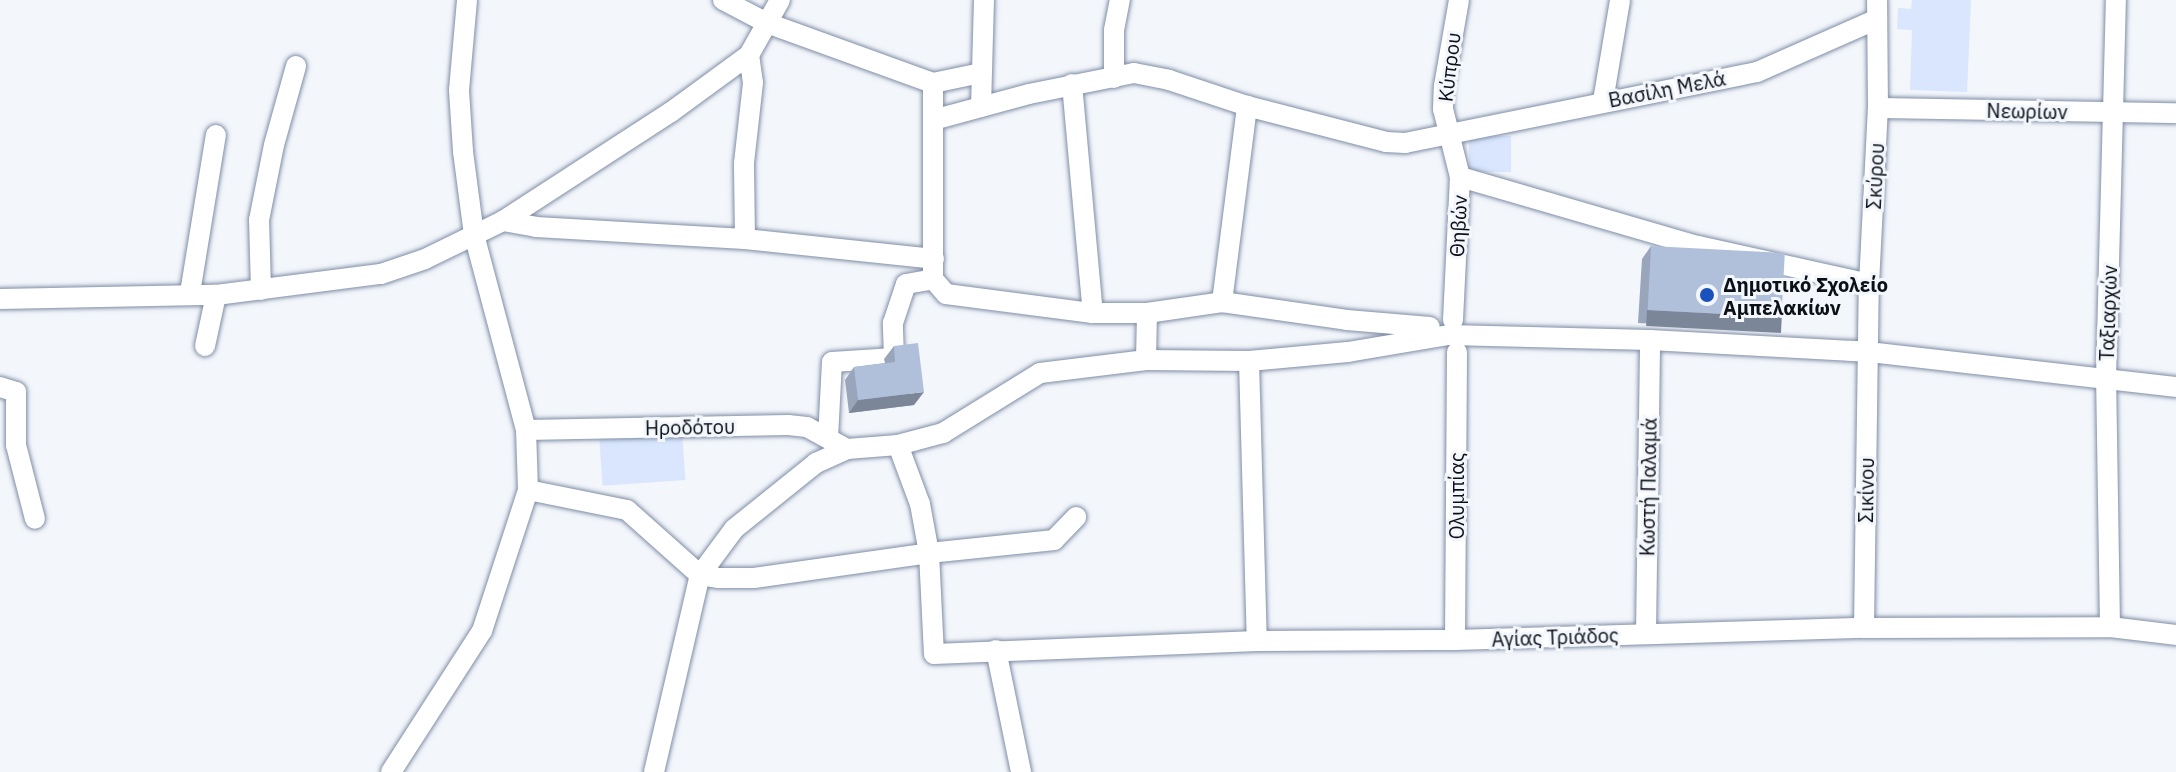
<!DOCTYPE html>
<html>
<head>
<meta charset="utf-8">
<style>
  body { margin:0 }
  #map { position:relative; width:2176px; height:772px; overflow:hidden; background:#f3f6fb; font-family:"IBM Plex Sans",sans-serif }
  div>[style] { position:absolute }
  [style*='--x'] { left:calc(var(--x)*1px); top:calc(var(--y)*1px); width:calc(var(--w)*1px); rotate:calc(var(--a)*1deg) }
  .green>* { inset:0; background:#d9e6fd; transform-origin:0 0 }
  .roads { filter:drop-shadow(0 0 2px #7f8da6) drop-shadow(0 0 2px #7f8da6) }
  .minor>* { height:20px; margin:-10px; padding:0 10px; transform-origin:10px; border-radius:10px; background:#fff }
  .wall>* { inset:0; background:#98a5bb }
  .shaded-wall>* { inset:0; background:#7c8699; transform-origin:0 0 }
  .building>* { inset:0; background:#b1c0da; transform-origin:0 0 }
  .dots>* { width:22px; height:22px; translate:-50% -50%; box-sizing:border-box; border:4px solid #f3f6fb; border-radius:50% }
  span { translate:-50% -50%; white-space:nowrap; text-align:center; line-height:1.15; -webkit-text-stroke:6px #f3f6fb; paint-order:stroke }
  .street-label { font-size:20px; color:#0a0f18 }
  .poi-label { font-size:20px; color:#0a0f18; font-weight:700 }
  .left { translate:0 -50%; text-align:left }
</style>
</head>
<body>
<div id="map">
  <div class="green">
    <div style="clip-path:polygon(1912px 0,1971px 0,1967px 92px,1910px 90px,1912px 30px,1897px 29px,1898px 8px,1911px 9px)"></div>
    <div style="left:1469px;top:136px;width:42px;height:36px"></div>
    <div style="left:682px;top:431px;width:49px;height:83px;rotate:86deg"></div>
  </div>
  <div class="roads">
    <div class="minor">
      <div style="--x:723;--y:0;--w:50;--a:27.6"></div>
      <div style="--x:767;--y:23;--w:177;--a:19.9"></div>
      <div style="--x:933;--y:83;--w:196;--a:90"></div>
      <div style="--x:933;--y:279;--w:20;--a:49"></div>
      <div style="--x:946;--y:294;--w:148;--a:7.4"></div>
      <div style="--x:1093;--y:313;--w:54;--a:0"></div>
      <div style="--x:1147;--y:313;--w:76;--a:-8.3"></div>
      <div style="--x:1222;--y:302;--w:126;--a:8.2"></div>
      <div style="--x:1347;--y:320;--w:83;--a:4.8"></div>
      <div style="--x:1114;--y:78;--w:48;--a:-90"></div>
      <div style="--x:1114;--y:30;--w:31;--a:-79"></div>
      <div style="--x:933;--y:83;--w:49;--a:-11.8"></div>
      <div style="--x:1072;--y:84;--w:230;--a:84.8"></div>
      <div style="--x:1603;--y:101;--w:102;--a:-80.4"></div>
      <div style="--x:981;--y:107;--w:107;--a:-88.4"></div>
      <div style="--x:1878;--y:108;--w:298;--a:1"></div>
      <div style="--x:933;--y:120;--w:99;--a:-15.2"></div>
      <div style="--x:1029;--y:94;--w:107;--a:-11.3"></div>
      <div style="--x:1134;--y:73;--w:36;--a:11"></div>
      <div style="--x:1169;--y:80;--w:82;--a:18.4"></div>
      <div style="--x:1247;--y:106;--w:144;--a:14.5"></div>
      <div style="--x:1386;--y:142;--w:19;--a:3"></div>
      <div style="--x:1405;--y:143;--w:359;--a:-11.4"></div>
      <div style="--x:1757;--y:72;--w:131;--a:-23.8"></div>
      <div style="--x:1460;--y:177;--w:248;--a:16.2"></div>
      <div style="--x:1698;--y:246;--w:175;--a:12.5"></div>
      <div style="--x:503;--y:221;--w:34;--a:10"></div>
      <div style="--x:536;--y:227;--w:209;--a:3.3"></div>
      <div style="--x:745;--y:239;--w:190;--a:6"></div>
      <div style="--x:745;--y:239;--w:76;--a:-90.8"></div>
      <div style="--x:744;--y:163;--w:81;--a:-83.6"></div>
      <div style="--x:753;--y:83;--w:28;--a:-98"></div>
      <div style="--x:261;--y:290;--w:70;--a:-91.6"></div>
      <div style="--x:259;--y:220;--w:76;--a:-78.7"></div>
      <div style="--x:274;--y:145;--w:82;--a:-74.4"></div>
      <div style="--x:190;--y:293;--w:160;--a:-80.7"></div>
      <div style="--x:0;--y:299;--w:216;--a:-1.1"></div>
      <div style="--x:216;--y:295;--w:166;--a:-7.3"></div>
      <div style="--x:381;--y:274;--w:46;--a:-18.8"></div>
      <div style="--x:425;--y:259;--w:87;--a:-26"></div>
      <div style="--x:503;--y:221;--w:200;--a:-33"></div>
      <div style="--x:671;--y:112;--w:97;--a:-36.2"></div>
      <div style="--x:749;--y:55;--w:63;--a:-60.6"></div>
      <div style="--x:1222;--y:302;--w:198;--a:-82.7"></div>
      <div style="--x:1453;--y:320;--w:143;--a:-87.2"></div>
      <div style="--x:1460;--y:177;--w:70;--a:-104"></div>
      <div style="--x:1443;--y:109;--w:23;--a:-88"></div>
      <div style="--x:1444;--y:86;--w:87;--a:-80.1"></div>
      <div style="--x:205;--y:346;--w:52;--a:-77.8"></div>
      <div style="--x:1146;--y:360;--w:47;--a:-88.8"></div>
      <div style="--x:1249;--y:361;--w:280;--a:88.4"></div>
      <div style="--x:0;--y:387;--w:17;--a:17"></div>
      <div style="--x:16;--y:392;--w:53;--a:90"></div>
      <div style="--x:16;--y:445;--w:76;--a:75.6"></div>
      <div style="--x:526;--y:430;--w:262;--a:-1.1"></div>
      <div style="--x:788;--y:425;--w:19;--a:6"></div>
      <div style="--x:807;--y:427;--w:46;--a:28.8"></div>
      <div style="--x:828;--y:438;--w:76;--a:-87"></div>
      <div style="--x:832;--y:362;--w:62;--a:-3.7"></div>
      <div style="--x:894;--y:358;--w:35;--a:-92"></div>
      <div style="--x:893;--y:323;--w:41;--a:-71.6"></div>
      <div style="--x:906;--y:284;--w:27;--a:-10"></div>
      <div style="--x:898;--y:445;--w:63;--a:69.6"></div>
      <div style="--x:920;--y:504;--w:50;--a:79.6"></div>
      <div style="--x:929;--y:553;--w:101;--a:87.2"></div>
      <div style="--x:934;--y:654;--w:323;--a:-2.3"></div>
      <div style="--x:1257;--y:641;--w:198;--a:-0.3"></div>
      <div style="--x:1455;--y:640;--w:409;--a:-1.7"></div>
      <div style="--x:1864;--y:628;--w:246;--a:-0.2"></div>
      <div style="--x:2110;--y:627;--w:66;--a:6.9"></div>
      <div style="--x:528;--y:490;--w:101;--a:11.4"></div>
      <div style="--x:627;--y:510;--w:98;--a:41.7"></div>
      <div style="--x:700;--y:575;--w:18;--a:9"></div>
      <div style="--x:718;--y:578;--w:36;--a:0"></div>
      <div style="--x:754;--y:578;--w:177;--a:-8.1"></div>
      <div style="--x:929;--y:553;--w:126;--a:-5.9"></div>
      <div style="--x:1054;--y:540;--w:32;--a:-46"></div>
      <div style="--x:2110;--y:627;--w:249;--a:-90.9"></div>
      <div style="--x:2106;--y:378;--w:378;--a:-88.5"></div>
      <div style="--x:1864;--y:628;--w:344;--a:-89.2"></div>
      <div style="--x:1869;--y:284;--w:176;--a:-87.1"></div>
      <div style="--x:1878;--y:108;--w:108;--a:-90.5"></div>
      <div style="--x:1646;--y:634;--w:294;--a:-89.2"></div>
      <div style="--x:1455;--y:640;--w:288;--a:-89.6"></div>
      <div style="--x:996;--y:650;--w:125;--a:78.4"></div>
      <div style="--x:391;--y:772;--w:168;--a:-57.2"></div>
      <div style="--x:482;--y:631;--w:148;--a:-71.9"></div>
      <div style="--x:528;--y:490;--w:60;--a:-91.9"></div>
      <div style="--x:526;--y:430;--w:202;--a:-104.9"></div>
      <div style="--x:474;--y:235;--w:85;--a:-97.5"></div>
      <div style="--x:463;--y:151;--w:61;--a:-93.8"></div>
      <div style="--x:459;--y:90;--w:90;--a:-84.9"></div>
      <div style="--x:654;--y:772;--w:202;--a:-76.9"></div>
      <div style="--x:700;--y:575;--w:57;--a:-53.5"></div>
      <div style="--x:734;--y:529;--w:105;--a:-38.8"></div>
      <div style="--x:816;--y:463;--w:34;--a:-24"></div>
      <div style="--x:847;--y:449;--w:51;--a:-4.5"></div>
      <div style="--x:898;--y:445;--w:47;--a:-14.9"></div>
      <div style="--x:943;--y:433;--w:114;--a:-31.7"></div>
      <div style="--x:1040;--y:373;--w:107;--a:-7"></div>
      <div style="--x:1146;--y:360;--w:103;--a:0.6"></div>
      <div style="--x:1249;--y:361;--w:99;--a:-5.2"></div>
      <div style="--x:1348;--y:352;--w:102;--a:-9.6"></div>
      <div style="--x:1449;--y:335;--w:201;--a:1.4"></div>
      <div style="--x:1650;--y:340;--w:219;--a:3.1"></div>
      <div style="--x:1869;--y:352;--w:309;--a:6.5"></div>
    </div>
  </div>
  <div class="wall">
    <div style="clip-path:polygon(1651px 246px,1773px 330px,1638px 323px,1642px 259px)"></div>
    <div style="clip-path:polygon(894px 346px,914px 405px,849px 413px,845px 380px,854px 367px,885px 363px,884px 359px)"></div>
  </div>
  <div class="shaded-wall">
    <div style="left:1647px;top:310px;width:135px;height:16px;rotate:3deg"></div>
    <div style="clip-path:polygon(924px 392px,914px 405px,849px 413px,858px 400px)"></div>
  </div>
  <div class="building">
    <div style="left:1651px;top:246px;width:134px;height:64px;rotate:3deg"></div>
    <div style="clip-path:polygon(918px 343px,924px 392px,858px 400px,854px 367px,895px 362px,894px 346px)"></div>
  </div>
  <div class="dots">
    <div style="left:1707px;top:295px;background:#1a51bd"></div>
  </div>
  <div class="street-label">
    <span style="left:1449px;top:67px;rotate:-83deg">Κύπρου</span>
    <span style="left:1667px;top:89px;rotate:-11deg">Βασίλη Μελά</span>
    <span style="left:2027px;top:111px;rotate:1deg">Νεωρίων</span>
    <span style="left:1875px;top:176px;rotate:-87deg">Σκύρου</span>
    <span style="left:1458px;top:226px;rotate:-87deg">Θηβών</span>
    <span style="left:2108px;top:313px;rotate:-88deg">Ταξιαρχών</span>
    <span style="left:690px;top:427px;rotate:-1deg">Ηροδότου</span>
    <span style="left:1648px;top:487px;rotate:-89deg">Κωστή Παλαμά</span>
    <span style="left:1866px;top:490px;rotate:-89deg">Σικίνου</span>
    <span style="left:1456px;top:496px;rotate:-90deg">Ολυμπίας</span>
    <span style="left:1555px;top:637px;rotate:-2deg">Αγίας Τριάδος</span>
  </div>
  <div class="poi-label">
    <span class="left" style="left:1723px;top:296px">Δημοτικό Σχολείο<br>Αμπελακίων</span>
  </div>
</div>
</body>
</html>
